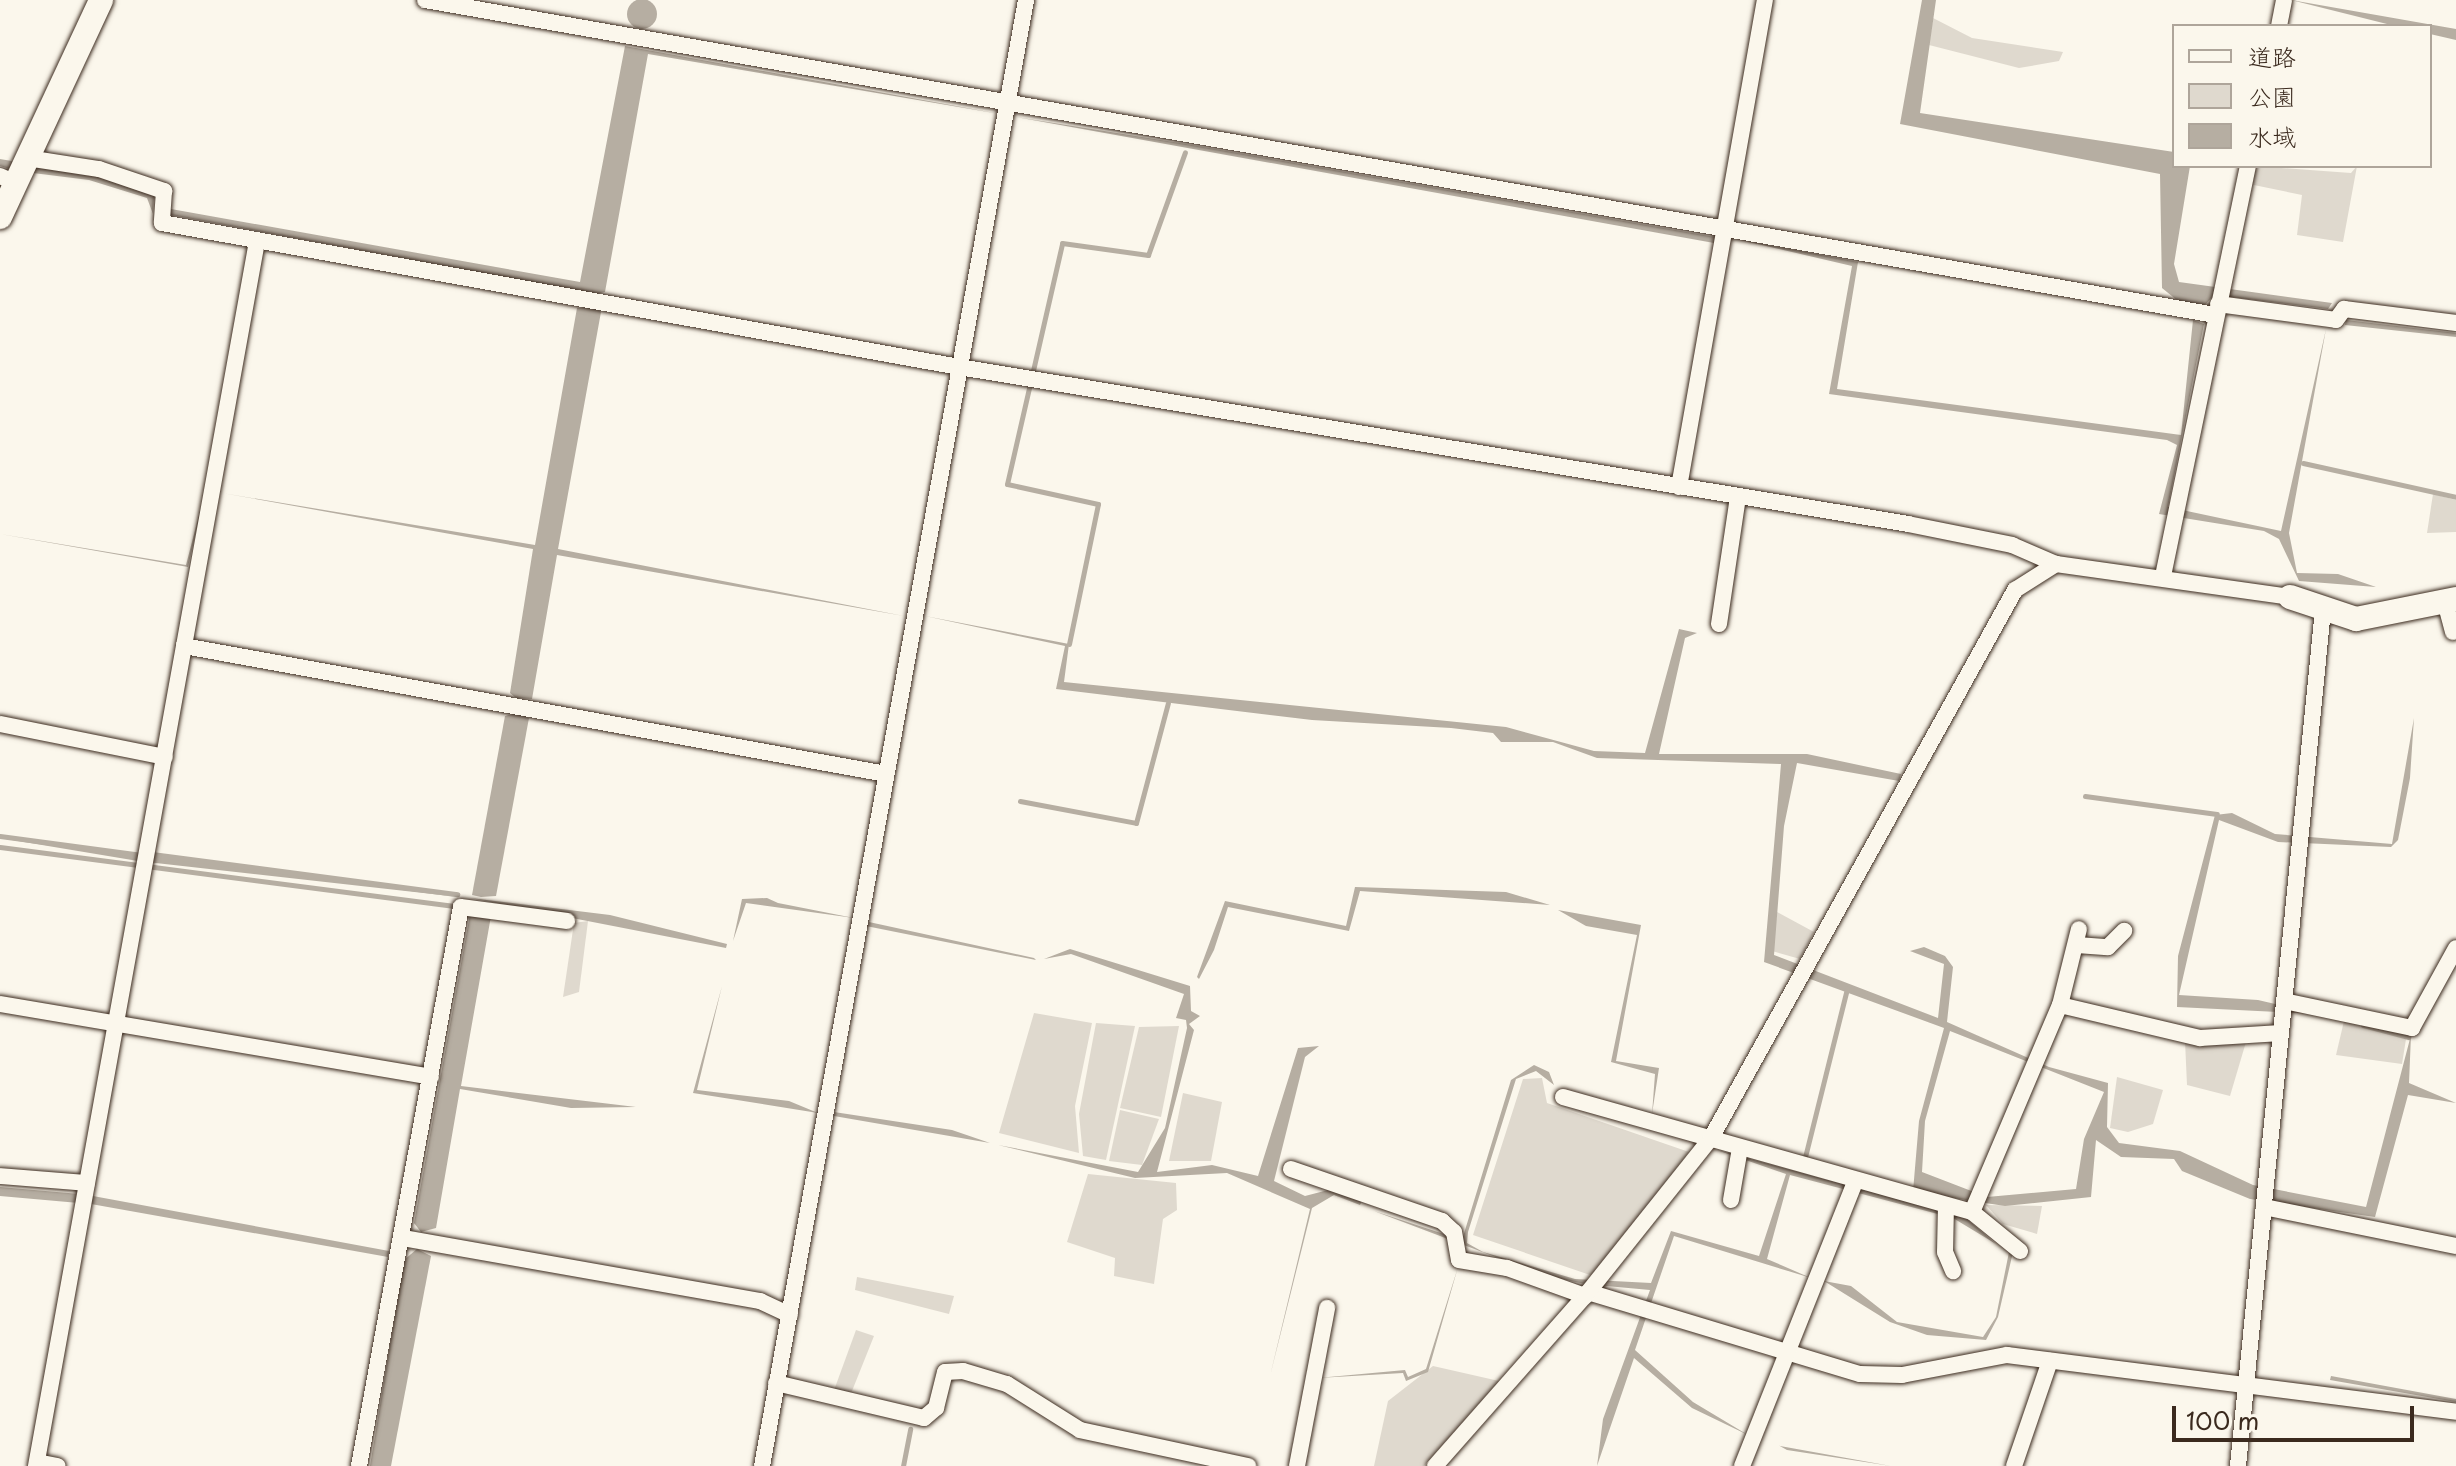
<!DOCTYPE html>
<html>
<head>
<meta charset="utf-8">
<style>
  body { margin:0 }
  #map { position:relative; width:2456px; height:1466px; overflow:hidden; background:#fbf7ec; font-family:"Playpen Sans","Klee One",sans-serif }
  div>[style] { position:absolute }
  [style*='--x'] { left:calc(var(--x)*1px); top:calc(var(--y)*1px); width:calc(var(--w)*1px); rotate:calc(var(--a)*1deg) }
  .green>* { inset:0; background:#dfd9ce }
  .water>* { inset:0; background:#b6aea2; transform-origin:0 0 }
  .round { border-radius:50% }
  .stream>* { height:5px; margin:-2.5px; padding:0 2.5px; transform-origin:2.5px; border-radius:2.5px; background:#b6aea2 }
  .roads { filter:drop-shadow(0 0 2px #3b2a1e) drop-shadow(0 0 2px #3b2a1e) }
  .street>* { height:16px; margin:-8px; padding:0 8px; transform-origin:8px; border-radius:8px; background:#fbf7ec }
  .secondary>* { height:24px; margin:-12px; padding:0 12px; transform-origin:12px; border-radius:12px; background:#fbf7ec }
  span { translate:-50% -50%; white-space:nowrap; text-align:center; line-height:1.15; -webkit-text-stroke:6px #fbf7ec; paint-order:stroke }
  .legend { position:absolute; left:2172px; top:24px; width:260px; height:144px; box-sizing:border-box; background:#fbf7ec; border:2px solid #aea59a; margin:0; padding:10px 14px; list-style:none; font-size:24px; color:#3b2a1e }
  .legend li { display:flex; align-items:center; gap:16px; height:40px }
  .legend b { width:40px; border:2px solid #aea59a }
  .scale { position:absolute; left:2172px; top:1406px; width:242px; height:36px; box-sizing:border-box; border:4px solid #3b2a1e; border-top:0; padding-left:10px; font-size:24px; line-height:28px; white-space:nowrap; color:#3b2a1e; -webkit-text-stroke:6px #fbf7ec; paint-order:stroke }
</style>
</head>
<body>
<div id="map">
  <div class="green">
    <div style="clip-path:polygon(1933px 18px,1972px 38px,2063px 52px,2059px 61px,2019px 68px,1929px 45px)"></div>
    <div style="clip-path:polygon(2254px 166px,2351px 173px,2357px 166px,2343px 242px,2297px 235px,2302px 195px,2249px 184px)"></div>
    <div style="clip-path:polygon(2433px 494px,2456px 500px,2456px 532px,2427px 533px)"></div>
    <div style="clip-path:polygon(1777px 912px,1814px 932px,1800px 959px,1772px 951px)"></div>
    <div style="clip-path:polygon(588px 921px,579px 992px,563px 997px,574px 923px)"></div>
    <div style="clip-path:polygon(1034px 1013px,1092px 1023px,1075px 1106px,1079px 1153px,999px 1133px)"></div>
    <div style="clip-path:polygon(2344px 1021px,2406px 1039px,2402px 1064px,2336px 1055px)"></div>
    <div style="clip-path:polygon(1096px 1023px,1135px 1026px,1106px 1160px,1083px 1156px,1079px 1114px)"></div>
    <div style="clip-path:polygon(1179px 1026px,1161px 1117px,1120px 1108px,1139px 1027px)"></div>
    <div style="clip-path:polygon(2185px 1041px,2246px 1042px,2230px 1096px,2187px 1085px)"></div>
    <div style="clip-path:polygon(2117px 1077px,2163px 1090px,2153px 1124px,2128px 1132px,2110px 1128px)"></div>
    <div style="clip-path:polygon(1542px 1078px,1547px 1103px,1689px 1152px,1593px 1276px,1473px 1235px,1523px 1079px)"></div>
    <div style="clip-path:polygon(1183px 1093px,1222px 1102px,1211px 1161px,1169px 1161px)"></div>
    <div style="clip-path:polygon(1120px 1110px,1159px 1119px,1142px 1165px,1109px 1161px)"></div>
    <div style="clip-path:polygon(1088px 1174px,1176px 1183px,1177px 1210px,1163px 1219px,1154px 1284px,1114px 1276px,1115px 1258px,1067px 1242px)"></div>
    <div style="clip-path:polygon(1986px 1205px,2042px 1206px,2037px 1234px,2003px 1224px)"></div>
    <div style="clip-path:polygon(857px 1277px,954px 1296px,949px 1314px,855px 1290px)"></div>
    <div style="clip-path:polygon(856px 1330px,874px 1336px,850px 1396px,833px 1393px)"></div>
    <div style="clip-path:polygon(1433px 1366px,1499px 1381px,1424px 1466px,1374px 1466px,1388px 1401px)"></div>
  </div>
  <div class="water">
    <div class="round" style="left:627px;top:-1px;width:30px;height:30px"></div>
    <div style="clip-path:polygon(1922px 0,1936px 0,1920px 113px,2174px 152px,2174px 166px,2190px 166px,2174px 264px,2179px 282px,2332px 303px,2328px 309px,2214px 295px,2205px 305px,2178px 301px,2162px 288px,2160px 174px,1900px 124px)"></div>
    <div style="clip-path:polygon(2291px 0,2456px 29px,2456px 40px,2430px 34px,2430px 26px,2395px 26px)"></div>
    <div style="clip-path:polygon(625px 46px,1000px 114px,648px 54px,605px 292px,596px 294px,171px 215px,171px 209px,580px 282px)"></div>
    <div style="clip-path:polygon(1016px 117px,1186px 144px,1715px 237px,1714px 243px)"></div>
    <div style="clip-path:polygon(0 159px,93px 175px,154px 196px,153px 214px,147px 198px,89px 180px,17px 171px,0 166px)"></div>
    <div style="clip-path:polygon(1732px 238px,1858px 262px,1837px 389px,2181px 435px,2193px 320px,2204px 324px,2168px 507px,2281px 531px,2326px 329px,2289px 533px,2297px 573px,2338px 574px,2376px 587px,2299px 581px,2279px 539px,2264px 531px,2159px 514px,2177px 445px,2167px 440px,1829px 394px,1852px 266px)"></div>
    <div style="clip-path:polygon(594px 307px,601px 312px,558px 549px,904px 616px,557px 555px,532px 699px,516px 698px,510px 693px,533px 549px,222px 493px,535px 545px,577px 308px)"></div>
    <div style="clip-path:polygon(2346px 320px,2456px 333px,2456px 337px,2345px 325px)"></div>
    <div style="clip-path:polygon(206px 488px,188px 567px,0 534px,186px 565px)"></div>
    <div style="clip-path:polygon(evenodd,925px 616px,1069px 644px,1064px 682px,1506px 727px,1594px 751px,1645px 753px,1679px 629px,1697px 633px,1685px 638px,1659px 754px,1807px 754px,1901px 774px,1899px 781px,1797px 763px,1784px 826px,1774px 955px,1938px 1018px,1944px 964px,1910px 951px,1924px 947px,1945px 956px,1953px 967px,1947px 1022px,2049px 1067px,2108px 1083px,2107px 1127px,2119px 1143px,2180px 1151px,2253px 1185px,2366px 1207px,2411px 1035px,2409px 1083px,2456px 1103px,2408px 1095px,2375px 1217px,2250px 1199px,2182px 1171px,2174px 1159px,2121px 1157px,2096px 1140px,2091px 1197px,2005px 1206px,1940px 1196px,1996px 1244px,1953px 1218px,1790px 1175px,1767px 1259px,1811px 1278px,1674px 1236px,1635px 1350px,1693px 1402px,1748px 1435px,1692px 1408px,1634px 1358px,1597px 1466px,1603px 1419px,1650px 1290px,1585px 1284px,1543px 1275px,1374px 1211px,1462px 1240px,1511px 1080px,1534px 1065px,1549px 1072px,1554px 1085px,1536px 1071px,1516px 1079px,1468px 1232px,1467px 1243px,1483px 1252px,1575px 1279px,1651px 1283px,1671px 1231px,1759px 1256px,1786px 1174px,1717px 1150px,1912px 1203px,1919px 1121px,1944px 1028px,1764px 962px,1781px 764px,1597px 758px,1553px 742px,1501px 742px,1493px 733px,1451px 728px,1312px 720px,1056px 689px,1065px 646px,925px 616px,1950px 1031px,2104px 1092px,2084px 1139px,2076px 1189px,1987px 1197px,1922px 1172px,1925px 1121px,1950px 1031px)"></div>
    <div style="clip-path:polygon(519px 712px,529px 718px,496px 896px,481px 897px,472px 895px,505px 716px)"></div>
    <div style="clip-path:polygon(2414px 718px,2410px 778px,2398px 840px,2391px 847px,2278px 842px,2219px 820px,2179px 995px,2258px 1000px,2318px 1014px,2177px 1007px,2178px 956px,2215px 815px,2232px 813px,2275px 834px,2392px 844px)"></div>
    <div style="clip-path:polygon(0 838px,156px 855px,459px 897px,138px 861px)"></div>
    <div style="clip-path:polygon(1355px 887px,1506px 892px,1550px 905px,1360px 891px,1349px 931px,1228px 907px,1214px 950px,1199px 979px,1197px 977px,1225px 901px,1346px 926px)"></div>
    <div style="clip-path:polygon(470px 898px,610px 915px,727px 944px,726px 948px)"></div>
    <div style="clip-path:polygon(767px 898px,778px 903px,854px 918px,746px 903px,733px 941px,742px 899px)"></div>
    <div style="clip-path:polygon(1558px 910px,1641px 925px,1616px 1061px,1659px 1068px,1652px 1114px,1655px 1074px,1611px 1062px,1637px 935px,1586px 926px)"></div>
    <div style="clip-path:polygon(470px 914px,491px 916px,461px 1086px,636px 1107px,571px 1108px,460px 1089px,436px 1228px,421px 1232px,414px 1223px)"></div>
    <div style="clip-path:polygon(869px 922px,1034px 958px,1036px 960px,866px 926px)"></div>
    <div style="clip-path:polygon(1070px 949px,1190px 986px,1191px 1011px,1200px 1016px,1189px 1024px,1194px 1030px,1157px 1172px,1212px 1165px,1258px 1176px,1298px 1048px,1319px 1046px,1305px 1057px,1274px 1181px,1305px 1196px,1332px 1189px,1363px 1199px,1360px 1205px,1334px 1195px,1312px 1208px,1270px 1376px,1310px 1209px,1227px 1173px,1135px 1178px,998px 1145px,1138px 1172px,1165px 1128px,1187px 1028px,1186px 1020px,1176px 1018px,1184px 994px,1071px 954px,1044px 959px)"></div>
    <div style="clip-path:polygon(722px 986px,697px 1090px,789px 1101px,818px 1113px,693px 1093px)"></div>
    <div style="clip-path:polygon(834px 1112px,952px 1130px,990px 1143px,834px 1116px)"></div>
    <div style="left:0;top:1187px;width:77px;height:9px;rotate:5deg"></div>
    <div style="clip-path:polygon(93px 1196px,389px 1251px,388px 1257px,91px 1204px)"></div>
    <div style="clip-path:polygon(417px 1249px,431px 1256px,391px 1466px,370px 1466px,404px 1260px)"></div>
    <div style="clip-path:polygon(2009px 1252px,2013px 1252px,1998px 1317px,1986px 1340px,1927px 1335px,1890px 1322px,1824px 1281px,1851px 1286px,1897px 1322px,1983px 1337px,1996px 1317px)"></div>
    <div style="clip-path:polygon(1458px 1267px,1428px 1372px,1406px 1381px,1403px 1373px,1318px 1378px,1405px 1370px,1408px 1377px,1426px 1369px)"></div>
    <div style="clip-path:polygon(2331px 1376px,2456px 1399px,2456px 1402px,2330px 1380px)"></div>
    <div style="clip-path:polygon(1764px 1437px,1780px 1446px,1891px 1466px,1787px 1450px)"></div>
  </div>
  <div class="stream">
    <div style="--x:2303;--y:463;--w:157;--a:12.5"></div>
    <div style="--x:1069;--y:644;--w:143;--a:-78.3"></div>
    <div style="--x:1098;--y:504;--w:93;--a:-167.6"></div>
    <div style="--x:1007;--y:484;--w:247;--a:-77.1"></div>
    <div style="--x:1062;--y:243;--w:87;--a:7.9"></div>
    <div style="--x:1148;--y:255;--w:109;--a:-70.2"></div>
    <div style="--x:2085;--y:796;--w:133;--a:7.8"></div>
    <div style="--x:1020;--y:801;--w:118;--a:10.7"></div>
    <div style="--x:1136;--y:823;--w:124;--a:-75.1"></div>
    <div style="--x:0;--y:836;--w:143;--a:7.6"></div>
    <div style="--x:0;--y:847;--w:460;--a:7.4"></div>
    <div style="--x:152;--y:854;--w:308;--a:7.5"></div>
    <div style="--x:2363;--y:1025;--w:47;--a:14.9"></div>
    <div style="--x:1804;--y:1161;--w:178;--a:-76"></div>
    <div style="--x:903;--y:1466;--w:38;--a:-79"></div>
  </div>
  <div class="roads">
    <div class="street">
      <div style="--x:425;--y:0;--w:1818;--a:9.98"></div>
      <div style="--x:2279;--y:26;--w:26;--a:-79"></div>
      <div style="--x:27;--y:158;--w:73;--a:8.7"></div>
      <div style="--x:99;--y:169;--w:69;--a:18.7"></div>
      <div style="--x:164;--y:191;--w:32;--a:94"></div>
      <div style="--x:162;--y:223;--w:810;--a:10.24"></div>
      <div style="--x:959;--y:367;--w:962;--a:9.39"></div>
      <div style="--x:1908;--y:524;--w:106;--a:11.4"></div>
      <div style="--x:2012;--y:545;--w:48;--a:23.4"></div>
      <div style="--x:0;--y:176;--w:17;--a:24"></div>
      <div style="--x:2218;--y:304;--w:119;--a:7.7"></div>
      <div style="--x:2336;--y:320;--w:14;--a:-54"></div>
      <div style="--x:2344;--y:309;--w:113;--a:7.1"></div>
      <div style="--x:1679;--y:487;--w:495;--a:-80"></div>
      <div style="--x:2163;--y:576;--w:419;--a:-78.3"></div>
      <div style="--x:2445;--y:602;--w:31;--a:75"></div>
      <div style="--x:1719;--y:624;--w:128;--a:-81.5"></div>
      <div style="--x:184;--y:646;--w:714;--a:10.33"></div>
      <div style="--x:0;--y:724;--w:168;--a:11.3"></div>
      <div style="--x:2077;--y:945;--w:31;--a:4"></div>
      <div style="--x:2108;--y:947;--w:23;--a:-45"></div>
      <div style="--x:2284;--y:1001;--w:131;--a:11.9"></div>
      <div style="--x:2412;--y:1028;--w:91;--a:-61.2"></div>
      <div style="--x:0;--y:1004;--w:437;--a:9.6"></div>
      <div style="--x:2060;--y:1005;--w:144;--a:13.3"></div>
      <div style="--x:2200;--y:1038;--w:81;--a:-3.5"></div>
      <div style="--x:1563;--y:1097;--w:425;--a:15.7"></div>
      <div style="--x:1972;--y:1212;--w:62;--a:39.1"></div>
      <div style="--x:1291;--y:1169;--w:160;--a:19"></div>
      <div style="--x:1442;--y:1221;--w:16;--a:43"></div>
      <div style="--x:1454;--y:1232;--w:28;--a:80"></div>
      <div style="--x:1459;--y:1260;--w:49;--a:9.5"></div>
      <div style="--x:1507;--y:1268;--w:83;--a:19.7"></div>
      <div style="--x:0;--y:1176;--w:87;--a:4.6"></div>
      <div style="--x:1731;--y:1200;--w:53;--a:-80.2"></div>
      <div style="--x:1946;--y:1205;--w:47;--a:91.2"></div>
      <div style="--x:1945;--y:1252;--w:21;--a:67"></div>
      <div style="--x:2264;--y:1207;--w:196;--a:11.5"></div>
      <div style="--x:1972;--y:1212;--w:225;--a:-67"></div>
      <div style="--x:2060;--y:1005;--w:78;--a:-76"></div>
      <div style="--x:403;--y:1238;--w:363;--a:10"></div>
      <div style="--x:760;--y:1301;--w:33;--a:25"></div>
      <div style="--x:1588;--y:1292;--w:284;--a:16.8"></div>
      <div style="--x:1860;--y:1374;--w:42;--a:1.4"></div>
      <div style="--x:1902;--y:1375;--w:107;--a:-10.8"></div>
      <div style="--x:2007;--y:1355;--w:453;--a:7.2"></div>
      <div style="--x:776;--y:1383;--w:152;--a:13.3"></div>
      <div style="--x:924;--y:1418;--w:16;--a:-40"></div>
      <div style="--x:936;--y:1408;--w:37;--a:-76"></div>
      <div style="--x:945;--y:1372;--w:18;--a:-3"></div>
      <div style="--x:963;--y:1371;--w:46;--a:16.5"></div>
      <div style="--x:1007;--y:1384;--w:86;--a:32.2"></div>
      <div style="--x:1080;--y:1430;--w:172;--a:12.1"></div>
      <div style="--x:37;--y:1462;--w:21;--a:11"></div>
      <div style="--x:36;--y:1466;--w:1245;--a:-79.77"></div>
      <div style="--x:359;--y:1466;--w:568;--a:-79.66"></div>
      <div style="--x:461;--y:907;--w:107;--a:7.5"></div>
      <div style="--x:762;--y:1466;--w:1490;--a:-79.79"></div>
      <div style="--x:1297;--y:1466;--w:161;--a:-79.2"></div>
      <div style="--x:1435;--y:1466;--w:227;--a:-48.6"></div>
      <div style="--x:1585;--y:1296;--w:202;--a:-51.4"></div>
      <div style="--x:1711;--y:1138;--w:627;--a:-60.98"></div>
      <div style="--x:2015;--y:590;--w:49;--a:-32.4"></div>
      <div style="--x:2056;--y:564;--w:236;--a:8"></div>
      <div style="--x:1742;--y:1466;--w:306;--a:-68.3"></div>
      <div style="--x:2014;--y:1466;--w:111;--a:-71.1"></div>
      <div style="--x:2238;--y:1466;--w:860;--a:-84.33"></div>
    </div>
    <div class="secondary">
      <div style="--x:0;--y:217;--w:239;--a:-65"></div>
      <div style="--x:2290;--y:597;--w:70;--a:18.4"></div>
      <div style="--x:2356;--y:619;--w:102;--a:-11.3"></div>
    </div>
  </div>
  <ul class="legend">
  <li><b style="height:10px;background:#fbf7ec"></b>道路</li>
  <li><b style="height:22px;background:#dfd9ce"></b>公園</li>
  <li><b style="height:22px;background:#b6aea2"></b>水域</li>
  </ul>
  <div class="scale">100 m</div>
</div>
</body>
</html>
